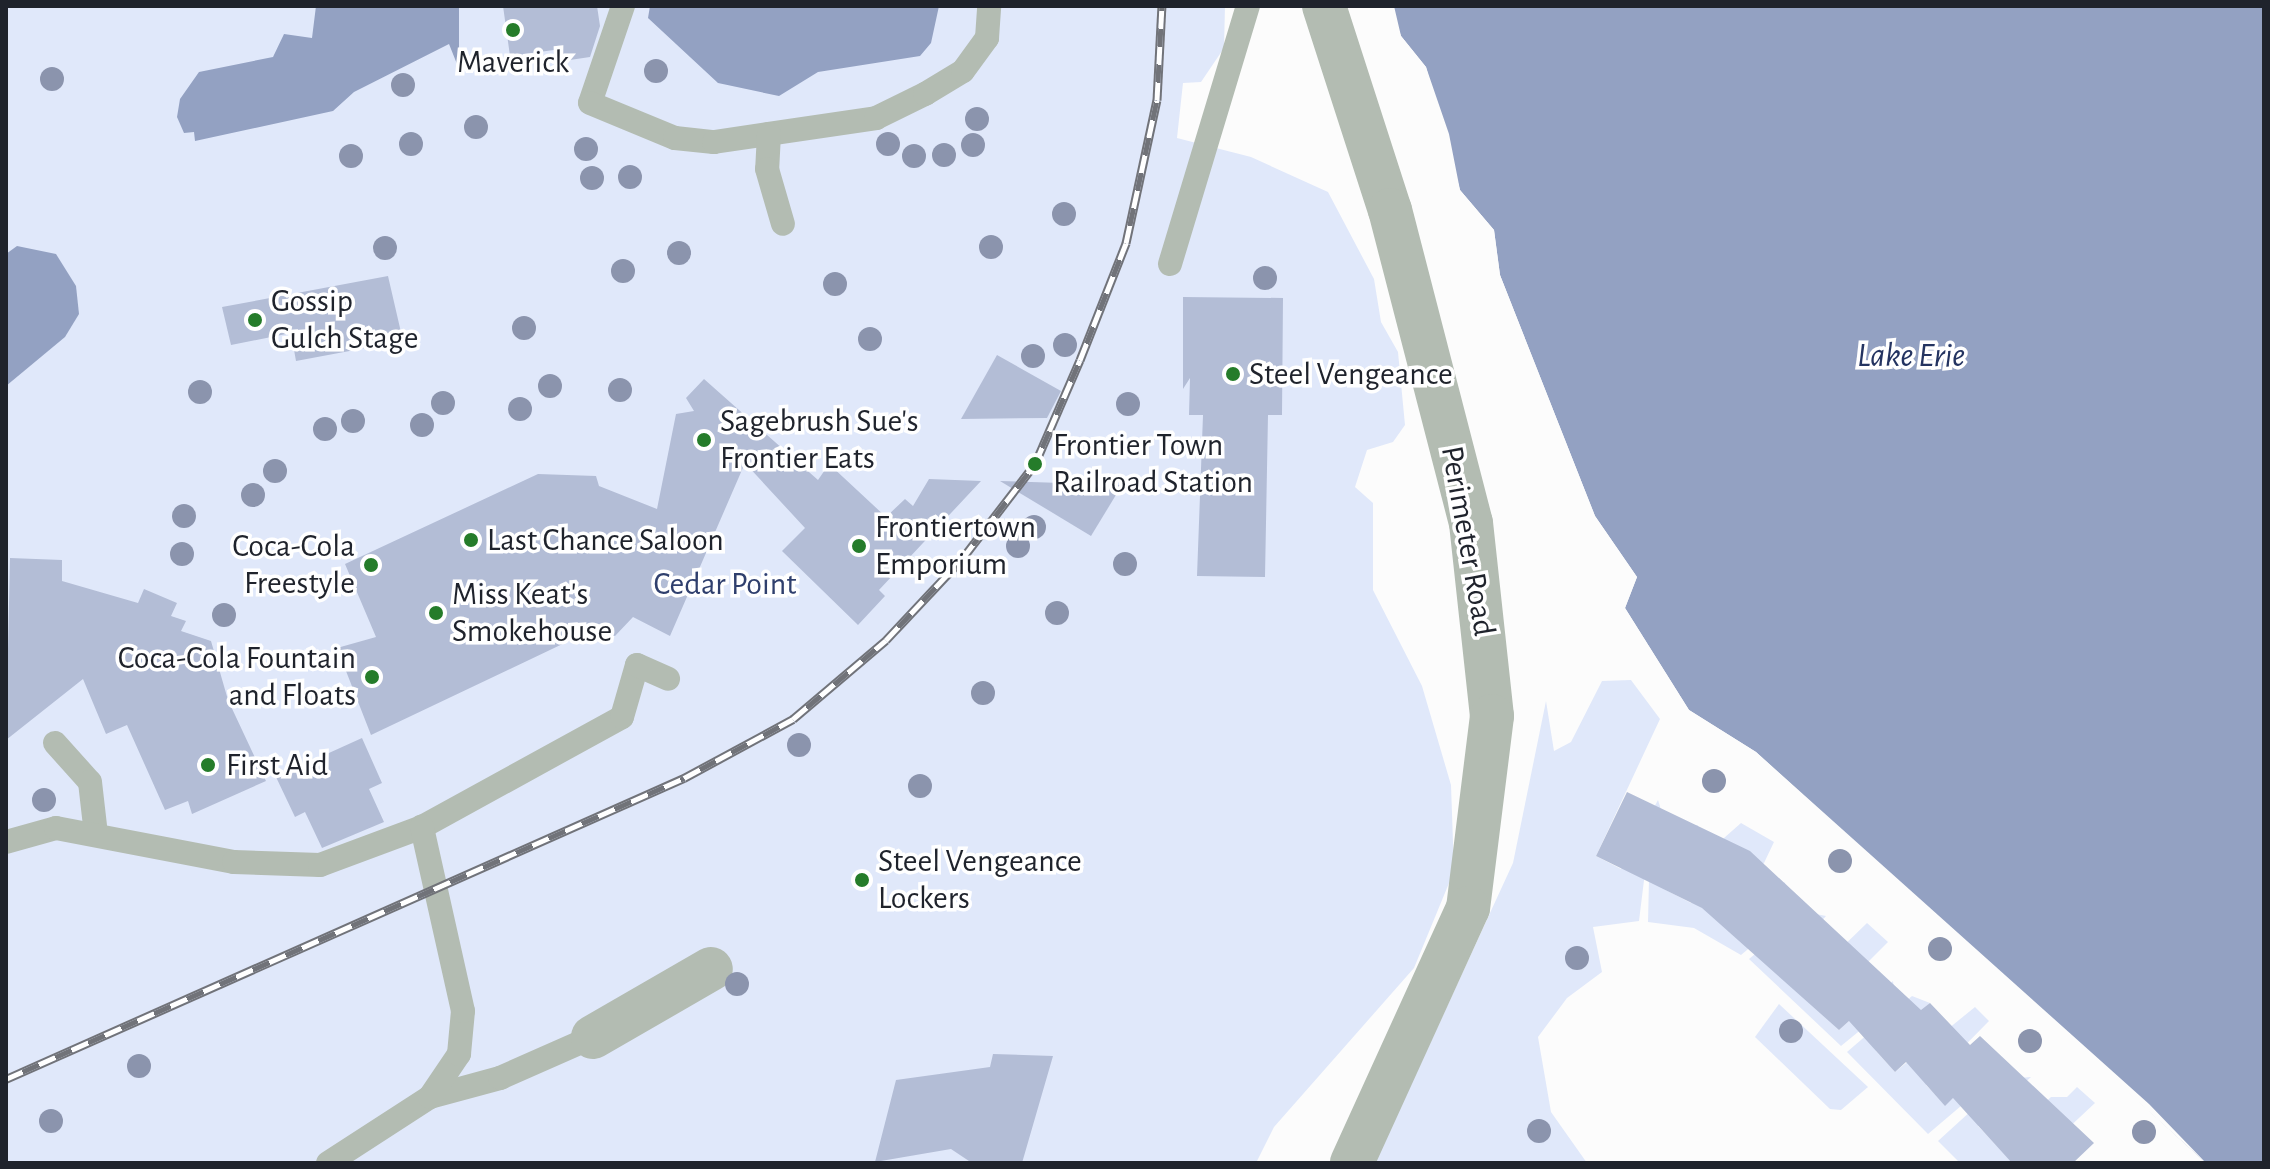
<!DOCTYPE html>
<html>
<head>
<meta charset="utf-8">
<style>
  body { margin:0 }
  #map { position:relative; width:2270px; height:1169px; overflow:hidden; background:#fcfcfc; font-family:"Alegreya Sans",sans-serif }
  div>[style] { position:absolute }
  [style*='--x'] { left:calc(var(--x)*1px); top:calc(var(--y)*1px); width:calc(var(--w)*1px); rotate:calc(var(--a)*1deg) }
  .green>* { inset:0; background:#e0e8fa }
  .water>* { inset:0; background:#93a1c2 }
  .pier>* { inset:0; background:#fcfcfc }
  .building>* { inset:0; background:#b3bdd6 }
  .lane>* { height:24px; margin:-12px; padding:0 12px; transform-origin:12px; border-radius:12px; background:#b3bcb2 }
  .street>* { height:44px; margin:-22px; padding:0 22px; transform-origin:22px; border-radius:22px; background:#b3bcb2 }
  .rail>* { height:9px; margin-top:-4.5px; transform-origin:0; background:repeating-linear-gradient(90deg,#fff 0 18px,#717379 0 36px); box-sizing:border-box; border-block:2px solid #717379 }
  .trees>* { width:24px; height:24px; margin:-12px; border-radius:50%; background:#8b94ad }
  .dots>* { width:22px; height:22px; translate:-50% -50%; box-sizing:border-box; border:4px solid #fff; border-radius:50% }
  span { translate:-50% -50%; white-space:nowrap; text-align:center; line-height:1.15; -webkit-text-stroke:7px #fff; paint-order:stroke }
  .poi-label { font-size:32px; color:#1f232c }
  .left { translate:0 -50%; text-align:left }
  .right { translate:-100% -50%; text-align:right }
  .street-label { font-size:32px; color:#1f232c }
  .park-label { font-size:32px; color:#2f3f6d }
  .water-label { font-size:34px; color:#243461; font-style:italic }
  .frame { position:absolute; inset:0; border:8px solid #1f232c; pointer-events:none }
</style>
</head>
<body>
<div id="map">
  <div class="green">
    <div style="clip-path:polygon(6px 6px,1225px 6px,1224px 48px,1201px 82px,1183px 83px,1177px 138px,1251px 157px,1328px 192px,1374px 279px,1381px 322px,1398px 352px,1405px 425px,1393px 442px,1367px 450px,1355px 487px,1373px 503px,1373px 590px,1422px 686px,1451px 785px,1454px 871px,1414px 968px,1274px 1127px,1256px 1163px,6px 1163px)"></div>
    <div style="clip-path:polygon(1631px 680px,1660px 719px,1596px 856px,1621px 869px,1658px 800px,1663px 816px,1646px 864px,1639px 921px,1593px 927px,1602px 972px,1567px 998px,1538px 1037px,1551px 1112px,1587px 1163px,1375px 1163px,1513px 863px,1546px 701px,1554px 751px,1571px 742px,1602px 681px)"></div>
    <div style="clip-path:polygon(1741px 823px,1774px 842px,1764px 863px,1711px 915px,1736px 936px,1785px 882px,1787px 905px,1760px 939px,1741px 955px,1694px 928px,1648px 922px,1649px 879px,1684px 827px,1698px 825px,1666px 890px,1691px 903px,1724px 838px)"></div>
    <div style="clip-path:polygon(1806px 912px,1826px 916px,1778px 970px,1799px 989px,1867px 923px,1888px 942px,1821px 1009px,1839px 1030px,1893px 981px,1895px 997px,1885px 1010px,1841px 1046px,1749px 959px)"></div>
    <div style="clip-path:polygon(1912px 996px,1930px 1003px,1876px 1051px,1895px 1072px,1975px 1007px,1989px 1021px,1926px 1085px,1945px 1105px,1999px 1056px,1968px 1100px,1928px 1134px,1847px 1052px)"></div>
    <div style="clip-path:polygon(1779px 1004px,1868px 1087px,1841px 1110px,1830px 1109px,1755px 1037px)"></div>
    <div style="clip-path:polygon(2031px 1077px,1978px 1126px,1997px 1146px,2051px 1097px,2067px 1097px,2077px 1087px,2095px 1103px,2031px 1163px,1960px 1163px,1938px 1141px,2006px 1079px)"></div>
  </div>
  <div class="water">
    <div style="clip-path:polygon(316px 6px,459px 6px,459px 69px,449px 44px,354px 92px,333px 111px,195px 141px,194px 132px,184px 133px,177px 117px,180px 99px,199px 72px,273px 57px,284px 34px,312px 38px)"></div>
    <div style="clip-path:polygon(650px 6px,939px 6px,931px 43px,920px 56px,818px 72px,779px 96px,718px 83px,648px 18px)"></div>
    <div style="clip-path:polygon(1394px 6px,2264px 6px,2264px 1163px,2206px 1163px,1756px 752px,1689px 710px,1625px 608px,1637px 577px,1595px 516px,1500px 275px,1494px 230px,1460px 190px,1426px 67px,1401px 36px)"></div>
    <div style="clip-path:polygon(17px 246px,56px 254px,76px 286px,79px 314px,65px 337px,6px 386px,6px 254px)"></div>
  </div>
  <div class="pier">
    <div style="clip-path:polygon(1390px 6px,1401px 36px,1426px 67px,1449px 134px,1460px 190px,1494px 230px,1500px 275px,1595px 516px,1637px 577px,1625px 608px,1689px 710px,1756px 752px,2149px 1104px,2206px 1163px,1754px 756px,1686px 712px,1621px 609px,1632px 578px,1591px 518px,1496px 276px,1491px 232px,1456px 192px,1423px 69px,1397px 38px)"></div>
  </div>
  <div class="building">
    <div style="clip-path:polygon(503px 6px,597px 6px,600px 26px,590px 57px,563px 61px,561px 49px,510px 56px)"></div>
    <div style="clip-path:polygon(388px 276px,403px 341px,296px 361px,291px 333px,231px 345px,222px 307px)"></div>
    <div style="clip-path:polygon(1183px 297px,1283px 298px,1282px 415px,1268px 415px,1265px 577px,1197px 576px,1203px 415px,1189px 415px,1190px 378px,1183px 389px)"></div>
    <div style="clip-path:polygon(997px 355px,1061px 391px,1047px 418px,961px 419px)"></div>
    <div style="clip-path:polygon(704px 379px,818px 480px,829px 464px,886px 517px,905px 499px,913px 506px,929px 479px,981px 481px,879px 590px,885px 596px,858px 625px,782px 551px,805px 528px,745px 463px,670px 636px,633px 617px,615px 636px,594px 629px,371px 735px,337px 648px,376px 637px,345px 564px,538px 474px,596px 476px,599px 486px,657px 509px,676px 414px,694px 411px,686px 398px)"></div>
    <div style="clip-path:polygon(1000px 481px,1122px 485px,1091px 536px)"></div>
    <div style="clip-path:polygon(10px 558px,62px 560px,62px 581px,138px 603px,144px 589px,177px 603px,171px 616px,186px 621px,181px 631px,211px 641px,228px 700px,266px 781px,192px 814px,188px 801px,165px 810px,127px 725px,106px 734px,83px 679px,6px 740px)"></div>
    <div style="clip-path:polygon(362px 738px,382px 783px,369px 789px,384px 822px,322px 848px,305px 812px,295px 817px,276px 777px)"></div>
    <div style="clip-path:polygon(1627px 792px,1750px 851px,1921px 1010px,1930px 1003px,1970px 1045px,1980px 1036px,2094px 1143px,2073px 1163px,2012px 1163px,1953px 1098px,1945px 1106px,1906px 1062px,1895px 1072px,1849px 1021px,1839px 1030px,1702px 908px,1596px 856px)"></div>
    <div style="clip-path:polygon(993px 1054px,1053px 1056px,1022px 1163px,972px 1163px,951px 1149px,875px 1162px,896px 1080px,990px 1067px)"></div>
  </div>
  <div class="lane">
    <div style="--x:623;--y:6;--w:102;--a:108.8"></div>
    <div style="--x:590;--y:103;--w:92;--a:22.4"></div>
    <div style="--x:675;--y:138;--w:39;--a:6"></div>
    <div style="--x:714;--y:142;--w:164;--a:-8.4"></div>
    <div style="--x:876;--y:118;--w:55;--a:-26.1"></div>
    <div style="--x:925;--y:94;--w:44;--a:-31.2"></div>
    <div style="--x:963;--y:71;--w:41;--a:-54"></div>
    <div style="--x:987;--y:38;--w:32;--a:-86"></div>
    <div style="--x:769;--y:134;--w:35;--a:93"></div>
    <div style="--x:767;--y:169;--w:57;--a:73.8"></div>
    <div style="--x:1170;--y:264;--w:270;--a:-73.2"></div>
    <div style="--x:55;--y:743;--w:52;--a:48.1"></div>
    <div style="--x:90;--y:782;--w:53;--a:83.5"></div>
    <div style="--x:6;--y:842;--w:52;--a:-15.6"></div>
    <div style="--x:56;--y:828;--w:181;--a:10.8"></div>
    <div style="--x:234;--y:862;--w:86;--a:2"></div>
    <div style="--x:320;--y:865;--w:109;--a:-20.4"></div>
    <div style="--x:422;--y:827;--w:228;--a:-28.8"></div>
    <div style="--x:622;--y:717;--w:54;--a:-73.9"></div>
    <div style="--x:637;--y:665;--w:34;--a:24"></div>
    <div style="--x:430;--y:1097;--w:73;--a:-15.2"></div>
    <div style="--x:500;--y:1078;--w:102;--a:-23.8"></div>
    <div style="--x:328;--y:1163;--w:121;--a:-32.9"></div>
    <div style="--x:430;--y:1097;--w:52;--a:-56"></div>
    <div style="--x:459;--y:1054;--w:43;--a:-84.7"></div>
    <div style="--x:463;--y:1011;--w:189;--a:-102.6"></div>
  </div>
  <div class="street">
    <div style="--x:1324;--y:6;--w:214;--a:72.1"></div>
    <div style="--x:1390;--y:210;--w:323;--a:75.5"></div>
    <div style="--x:1471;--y:523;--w:194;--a:83.8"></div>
    <div style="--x:1492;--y:716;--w:193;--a:97.1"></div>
    <div style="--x:1468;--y:908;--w:280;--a:114.5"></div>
    <div style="--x:593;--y:1037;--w:136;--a:-30"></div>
  </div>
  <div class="rail">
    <div style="--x:6;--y:1079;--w:742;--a:-23.94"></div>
    <div style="--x:684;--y:778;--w:124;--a:-28.4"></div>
    <div style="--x:793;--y:719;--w:122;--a:-40.3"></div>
    <div style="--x:886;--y:640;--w:111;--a:-46.8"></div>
    <div style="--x:962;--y:559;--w:120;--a:-52.5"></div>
    <div style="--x:1035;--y:464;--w:113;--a:-66.6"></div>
    <div style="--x:1080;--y:360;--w:126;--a:-68.5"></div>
    <div style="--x:1126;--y:243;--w:146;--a:-77.8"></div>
    <div style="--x:1157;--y:100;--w:94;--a:-87"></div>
  </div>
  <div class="trees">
    <div style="left:656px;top:71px"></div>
    <div style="left:52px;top:79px"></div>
    <div style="left:403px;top:85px"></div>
    <div style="left:977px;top:119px"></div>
    <div style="left:476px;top:127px"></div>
    <div style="left:411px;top:144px"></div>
    <div style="left:888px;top:144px"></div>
    <div style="left:973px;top:145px"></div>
    <div style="left:586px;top:149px"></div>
    <div style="left:944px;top:155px"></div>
    <div style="left:351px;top:156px"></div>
    <div style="left:914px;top:156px"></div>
    <div style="left:630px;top:177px"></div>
    <div style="left:592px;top:178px"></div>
    <div style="left:1064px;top:214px"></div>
    <div style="left:991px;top:247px"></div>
    <div style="left:385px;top:248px"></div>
    <div style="left:679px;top:253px"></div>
    <div style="left:623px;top:271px"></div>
    <div style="left:1265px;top:278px"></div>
    <div style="left:835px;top:284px"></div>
    <div style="left:524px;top:328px"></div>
    <div style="left:870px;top:339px"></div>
    <div style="left:1065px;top:345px"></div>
    <div style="left:1033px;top:356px"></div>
    <div style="left:550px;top:386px"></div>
    <div style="left:620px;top:390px"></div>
    <div style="left:200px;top:392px"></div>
    <div style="left:443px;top:403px"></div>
    <div style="left:1128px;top:404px"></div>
    <div style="left:520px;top:409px"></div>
    <div style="left:353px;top:421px"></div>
    <div style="left:422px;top:425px"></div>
    <div style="left:325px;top:429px"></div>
    <div style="left:275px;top:471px"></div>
    <div style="left:253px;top:495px"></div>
    <div style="left:184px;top:516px"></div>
    <div style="left:1034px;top:527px"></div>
    <div style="left:1018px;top:546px"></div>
    <div style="left:182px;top:554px"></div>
    <div style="left:1125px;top:564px"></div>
    <div style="left:1057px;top:613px"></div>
    <div style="left:224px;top:615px"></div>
    <div style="left:983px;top:693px"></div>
    <div style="left:799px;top:745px"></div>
    <div style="left:1714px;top:781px"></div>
    <div style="left:920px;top:786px"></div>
    <div style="left:44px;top:800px"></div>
    <div style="left:1840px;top:861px"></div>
    <div style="left:1940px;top:949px"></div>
    <div style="left:1577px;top:958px"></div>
    <div style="left:737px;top:984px"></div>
    <div style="left:1791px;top:1031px"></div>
    <div style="left:2030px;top:1041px"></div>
    <div style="left:139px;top:1066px"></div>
    <div style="left:51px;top:1121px"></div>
    <div style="left:1539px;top:1131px"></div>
    <div style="left:2144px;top:1132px"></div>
  </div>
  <div class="dots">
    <div style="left:513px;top:30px;background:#257c2a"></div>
    <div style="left:255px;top:320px;background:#257c2a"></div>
    <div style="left:1233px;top:374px;background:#257c2a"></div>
    <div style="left:704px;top:440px;background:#257c2a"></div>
    <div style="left:1035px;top:464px;background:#257c2a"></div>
    <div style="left:471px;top:540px;background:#257c2a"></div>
    <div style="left:859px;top:546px;background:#257c2a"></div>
    <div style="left:371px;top:565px;background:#257c2a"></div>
    <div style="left:436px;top:613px;background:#257c2a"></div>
    <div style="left:372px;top:677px;background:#257c2a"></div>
    <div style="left:208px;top:765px;background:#257c2a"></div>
    <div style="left:862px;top:880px;background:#257c2a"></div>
  </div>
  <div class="poi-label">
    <span style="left:513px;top:62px">Maverick</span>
    <span class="left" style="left:271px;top:320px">Gossip<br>Gulch Stage</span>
    <span class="left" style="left:1249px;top:374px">Steel Vengeance</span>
    <span class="left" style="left:720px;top:440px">Sagebrush Sue's<br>Frontier Eats</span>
    <span class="left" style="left:1053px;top:464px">Frontier Town<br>Railroad Station</span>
    <span class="left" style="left:875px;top:546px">Frontiertown<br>Emporium</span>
    <span class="left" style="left:487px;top:540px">Last Chance Saloon</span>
    <span class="right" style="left:355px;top:565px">Coca-Cola<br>Freestyle</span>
    <span class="left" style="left:452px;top:613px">Miss Keat's<br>Smokehouse</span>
    <span class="right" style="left:356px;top:677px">Coca-Cola Fountain<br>and Floats</span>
    <span class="left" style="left:226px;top:765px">First Aid</span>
    <span class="left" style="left:878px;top:880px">Steel Vengeance<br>Lockers</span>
  </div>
  <div class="street-label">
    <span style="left:1468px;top:541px;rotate:80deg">Perimeter Road</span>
  </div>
  <div class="park-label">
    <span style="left:725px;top:584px">Cedar Point</span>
  </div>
  <div class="water-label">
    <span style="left:1911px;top:357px">Lake Erie</span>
  </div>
  <div class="frame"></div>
</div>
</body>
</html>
